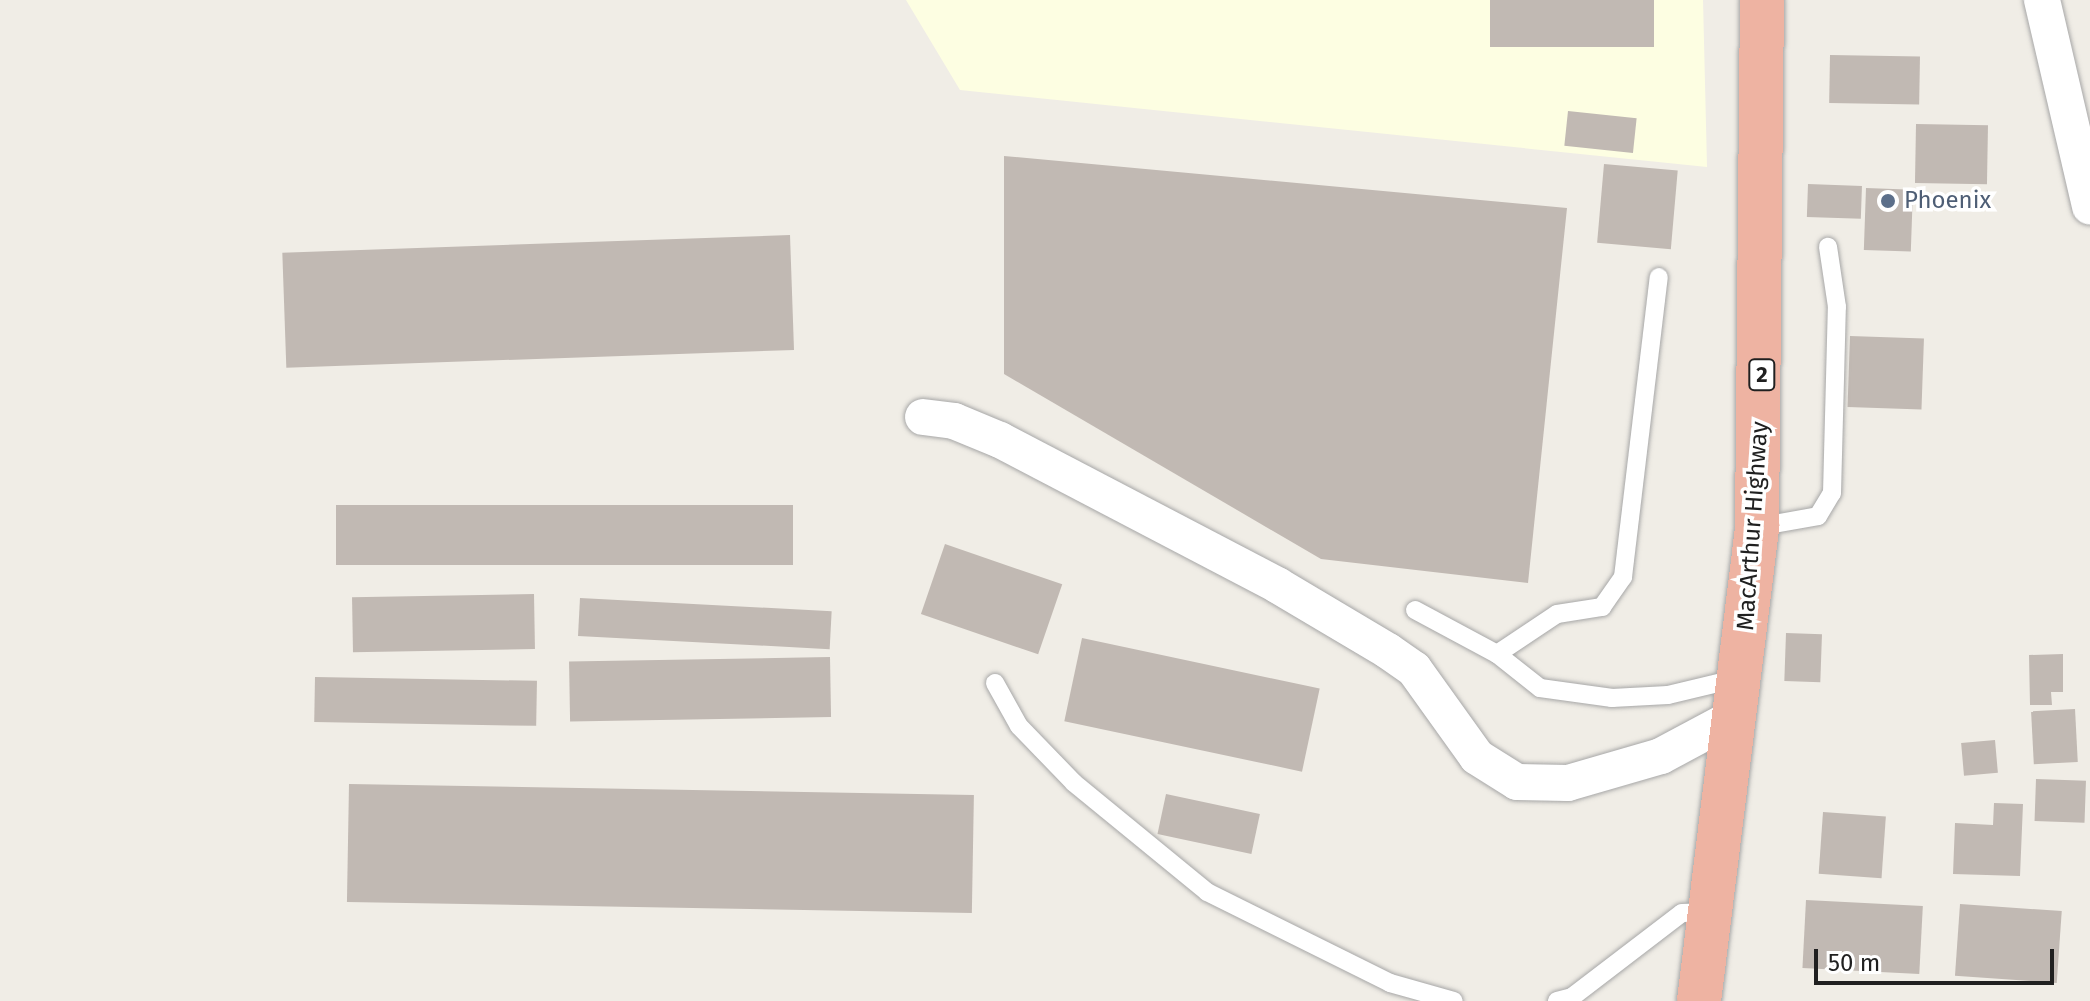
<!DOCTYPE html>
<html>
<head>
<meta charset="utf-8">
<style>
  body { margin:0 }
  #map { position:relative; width:2090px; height:1001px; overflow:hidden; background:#f0ede6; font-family:"Fira Sans",sans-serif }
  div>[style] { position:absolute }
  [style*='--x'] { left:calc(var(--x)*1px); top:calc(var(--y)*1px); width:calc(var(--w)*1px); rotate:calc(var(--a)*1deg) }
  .education>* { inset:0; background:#fdfee2 }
  .building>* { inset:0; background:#c1b9b3; transform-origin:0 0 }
  .roads { filter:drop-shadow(0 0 2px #a7a7a7) drop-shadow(0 0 2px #a7a7a7) }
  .service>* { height:18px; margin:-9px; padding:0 9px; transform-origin:9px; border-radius:9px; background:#fff }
  .minor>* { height:36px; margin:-18px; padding:0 18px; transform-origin:18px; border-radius:18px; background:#fff }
  .trunk>* { height:44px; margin:-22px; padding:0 22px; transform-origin:22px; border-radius:22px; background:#eeb3a2 }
  .dots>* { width:22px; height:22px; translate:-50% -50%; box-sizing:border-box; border:4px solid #fff; border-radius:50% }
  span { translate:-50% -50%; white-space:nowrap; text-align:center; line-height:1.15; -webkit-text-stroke:7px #fff; paint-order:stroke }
  .shield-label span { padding:2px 6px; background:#fff; border:2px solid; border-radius:6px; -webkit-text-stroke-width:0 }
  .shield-label { font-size:22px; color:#202020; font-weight:700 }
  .service-label { font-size:24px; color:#4e5e75 }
  .left { translate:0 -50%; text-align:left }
  .street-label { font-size:24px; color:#202020 }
  .scale { position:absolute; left:1814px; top:949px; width:240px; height:36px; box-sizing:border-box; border:4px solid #202020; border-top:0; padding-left:10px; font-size:24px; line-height:28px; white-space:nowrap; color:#202020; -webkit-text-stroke:6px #fff; paint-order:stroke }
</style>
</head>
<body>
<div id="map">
  <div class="education">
    <div style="clip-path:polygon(906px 0,1703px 0,1707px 167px,960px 90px)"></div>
  </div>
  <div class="building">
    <div style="left:1490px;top:0;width:164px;height:47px"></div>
    <div style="left:1830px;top:55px;width:90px;height:48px;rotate:1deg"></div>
    <div style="left:1568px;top:111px;width:69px;height:35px;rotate:6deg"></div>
    <div style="left:1916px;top:124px;width:72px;height:59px;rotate:1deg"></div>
    <div style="clip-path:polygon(1004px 156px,1567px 208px,1528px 583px,1321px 559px,1004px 374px)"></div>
    <div style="left:1604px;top:164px;width:74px;height:79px;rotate:5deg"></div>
    <div style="left:1808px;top:184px;width:54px;height:33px;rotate:2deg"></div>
    <div style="left:1866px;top:188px;width:47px;height:62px;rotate:2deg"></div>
    <div style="left:790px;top:235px;width:115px;height:508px;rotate:88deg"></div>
    <div style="left:1850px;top:336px;width:74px;height:71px;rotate:2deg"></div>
    <div style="left:793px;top:505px;width:60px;height:457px;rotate:90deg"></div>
    <div style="left:945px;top:544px;width:124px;height:74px;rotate:19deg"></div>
    <div style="left:534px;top:594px;width:55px;height:182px;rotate:89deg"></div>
    <div style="left:580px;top:598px;width:252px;height:38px;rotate:3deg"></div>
    <div style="left:1786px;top:633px;width:36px;height:48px;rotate:2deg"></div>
    <div style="left:1082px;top:638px;width:243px;height:85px;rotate:12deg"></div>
    <div style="clip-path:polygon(2063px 654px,2063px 692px,2051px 692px,2052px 705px,2030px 705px,2029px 655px)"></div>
    <div style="left:830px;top:657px;width:60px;height:261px;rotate:89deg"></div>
    <div style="left:315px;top:677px;width:222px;height:45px;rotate:1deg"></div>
    <div style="left:2075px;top:709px;width:53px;height:44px;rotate:87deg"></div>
    <div style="left:1995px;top:740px;width:33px;height:34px;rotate:85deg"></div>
    <div style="left:2036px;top:779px;width:50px;height:42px;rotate:2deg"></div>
    <div style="left:349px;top:784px;width:625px;height:118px;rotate:1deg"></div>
    <div style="left:1166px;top:794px;width:96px;height:41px;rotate:12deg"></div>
    <div style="clip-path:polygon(1994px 803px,2023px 804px,2020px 876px,1953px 874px,1955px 823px,1993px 825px)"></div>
    <div style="left:1823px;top:812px;width:63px;height:62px;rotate:4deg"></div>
    <div style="left:1806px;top:900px;width:117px;height:68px;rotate:3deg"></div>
    <div style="left:1960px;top:904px;width:102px;height:72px;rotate:4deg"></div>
  </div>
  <div class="roads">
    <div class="service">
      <div style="--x:1757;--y:527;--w:62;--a:-10.2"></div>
      <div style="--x:1818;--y:516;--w:27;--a:-59"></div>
      <div style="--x:1832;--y:493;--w:186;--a:-88.5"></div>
      <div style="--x:1837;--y:307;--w:61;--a:-98.5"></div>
      <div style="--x:1415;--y:610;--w:93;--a:28.2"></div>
      <div style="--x:1497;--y:654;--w:55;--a:38.3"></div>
      <div style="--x:1540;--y:688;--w:73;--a:7.9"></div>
      <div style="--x:1612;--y:698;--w:56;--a:-3.1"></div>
      <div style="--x:1668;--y:695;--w:73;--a:-13.5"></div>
      <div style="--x:1497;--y:654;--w:72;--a:-33.7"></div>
      <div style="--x:1557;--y:614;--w:46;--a:-8.8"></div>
      <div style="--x:1602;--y:607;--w:37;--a:-55"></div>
      <div style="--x:1623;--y:577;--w:302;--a:-83.2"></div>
      <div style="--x:995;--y:683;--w:49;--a:60.8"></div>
      <div style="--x:1019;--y:726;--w:79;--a:46"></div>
      <div style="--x:1074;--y:783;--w:172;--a:39.3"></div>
      <div style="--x:1207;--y:892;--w:204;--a:26.4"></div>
      <div style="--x:1390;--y:983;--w:66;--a:15.7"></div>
      <div style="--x:1557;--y:1001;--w:16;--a:-15"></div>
      <div style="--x:1572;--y:997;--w:138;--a:-37.4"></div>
      <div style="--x:1682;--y:913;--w:27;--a:-2"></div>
    </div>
    <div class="minor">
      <div style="--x:2042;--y:0;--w:212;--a:76.9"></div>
      <div style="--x:923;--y:417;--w:31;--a:7"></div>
      <div style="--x:954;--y:421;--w:50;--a:22.4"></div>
      <div style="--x:1000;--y:440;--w:313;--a:27.6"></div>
      <div style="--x:1277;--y:585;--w:129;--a:30.7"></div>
      <div style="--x:1388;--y:651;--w:32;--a:35"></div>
      <div style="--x:1414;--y:669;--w:108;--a:54.4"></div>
      <div style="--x:1477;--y:757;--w:47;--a:32"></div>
      <div style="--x:1517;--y:782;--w:51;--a:1.1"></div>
      <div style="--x:1568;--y:783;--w:97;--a:-16.2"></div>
      <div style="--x:1661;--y:756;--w:85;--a:-28.1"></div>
    </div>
    <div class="trunk">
      <div style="--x:1699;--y:1001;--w:478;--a:-83"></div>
      <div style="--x:1757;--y:527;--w:527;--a:-89.46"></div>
    </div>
  </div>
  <div class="dots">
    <div style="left:1888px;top:201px;background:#5c6f8a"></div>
  </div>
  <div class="shield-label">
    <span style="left:1762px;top:375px">2</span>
  </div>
  <div class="service-label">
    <span class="left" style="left:1904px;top:201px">Phoenix</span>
  </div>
  <div class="street-label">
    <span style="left:1753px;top:526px;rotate:-86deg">MacArthur Highway</span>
  </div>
  <div class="scale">50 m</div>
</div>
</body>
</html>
